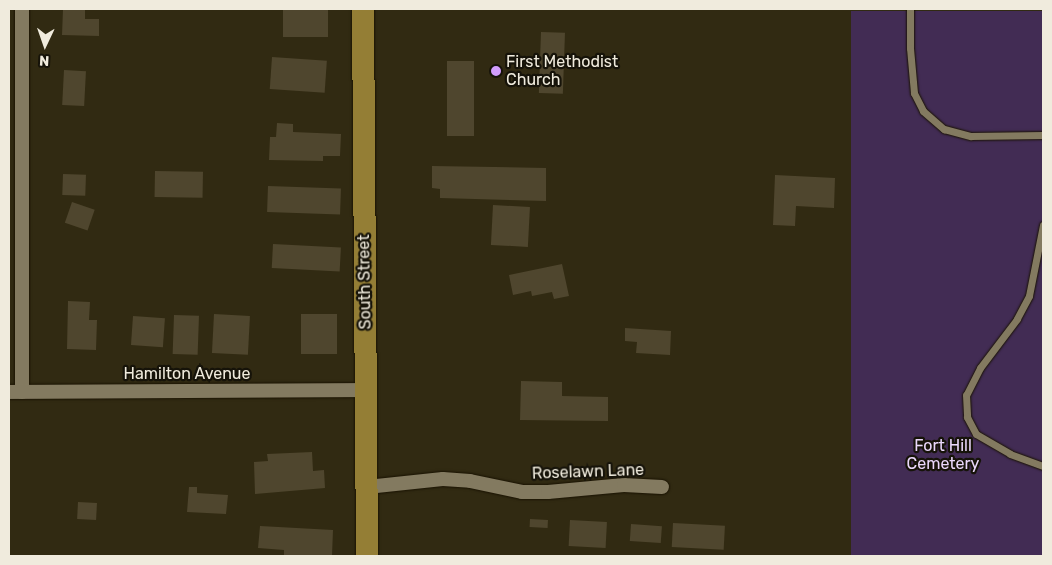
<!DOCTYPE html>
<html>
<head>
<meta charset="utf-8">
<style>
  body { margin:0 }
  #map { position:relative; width:1052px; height:565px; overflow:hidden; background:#312a12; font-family:Rubik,sans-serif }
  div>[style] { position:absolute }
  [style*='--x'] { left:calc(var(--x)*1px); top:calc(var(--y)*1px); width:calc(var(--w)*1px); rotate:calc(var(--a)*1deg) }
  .green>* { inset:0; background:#422c54; transform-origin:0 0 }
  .building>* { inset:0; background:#4f462e; transform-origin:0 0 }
  .roads { filter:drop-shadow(0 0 1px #191200) drop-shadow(0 0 1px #191200) }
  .lane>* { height:7px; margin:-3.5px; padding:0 3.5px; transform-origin:3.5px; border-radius:3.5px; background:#837a60 }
  .street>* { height:14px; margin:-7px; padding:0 7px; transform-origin:7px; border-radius:7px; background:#837a60 }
  .primary>* { height:22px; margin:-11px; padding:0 11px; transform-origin:11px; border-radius:11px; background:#947e35 }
  .dots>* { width:14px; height:14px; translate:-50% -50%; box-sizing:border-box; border:2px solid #161309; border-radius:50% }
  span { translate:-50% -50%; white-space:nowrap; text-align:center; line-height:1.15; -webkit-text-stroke:4.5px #161309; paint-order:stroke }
  .poi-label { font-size:16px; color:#f0ebdd }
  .left { translate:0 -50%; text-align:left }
  .street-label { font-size:16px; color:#f0ebdd }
  .park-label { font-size:16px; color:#ebd8fc }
  .frame { position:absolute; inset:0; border:10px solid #f0ebdd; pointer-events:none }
  .north { position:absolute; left:20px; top:20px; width:50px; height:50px; -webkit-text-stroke:4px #161309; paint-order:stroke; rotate:183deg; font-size:14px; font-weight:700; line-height:20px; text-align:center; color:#f0ebdd }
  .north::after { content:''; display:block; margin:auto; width:18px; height:22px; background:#f0ebdd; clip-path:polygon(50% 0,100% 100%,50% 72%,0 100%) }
</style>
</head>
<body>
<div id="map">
  <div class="green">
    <div style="left:1043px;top:11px;width:545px;height:192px;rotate:90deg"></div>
  </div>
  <div class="building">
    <div style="clip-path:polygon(63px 9px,85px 10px,85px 19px,99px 19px,99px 36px,62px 35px)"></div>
    <div style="left:283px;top:9px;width:45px;height:28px"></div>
    <div style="left:541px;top:32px;width:24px;height:61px;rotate:2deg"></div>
    <div style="left:272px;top:57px;width:55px;height:32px;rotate:4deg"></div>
    <div style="left:447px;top:61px;width:27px;height:75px"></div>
    <div style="left:64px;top:70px;width:22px;height:35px;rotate:3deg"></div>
    <div style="clip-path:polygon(277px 123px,293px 124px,293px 132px,341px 134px,340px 156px,323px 156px,323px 161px,269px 160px,270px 137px,276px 137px)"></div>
    <div style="clip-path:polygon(432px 166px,546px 168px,546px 201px,440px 198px,440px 189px,432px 188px)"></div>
    <div style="left:155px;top:171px;width:48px;height:26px;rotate:1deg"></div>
    <div style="left:63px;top:174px;width:23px;height:21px;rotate:2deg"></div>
    <div style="clip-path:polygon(775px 175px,835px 178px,834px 208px,796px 206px,795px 226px,773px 225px)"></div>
    <div style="left:268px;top:186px;width:73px;height:26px;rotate:2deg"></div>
    <div style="left:72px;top:202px;width:24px;height:22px;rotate:19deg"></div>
    <div style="left:493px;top:205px;width:37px;height:40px;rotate:3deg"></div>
    <div style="left:273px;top:244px;width:68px;height:24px;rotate:3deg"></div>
    <div style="clip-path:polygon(562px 264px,569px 296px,554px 299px,552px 292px,532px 296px,531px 291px,513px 295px,509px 275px)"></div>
    <div style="clip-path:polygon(68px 301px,90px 302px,89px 320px,97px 320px,96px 350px,67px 349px)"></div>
    <div style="left:214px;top:314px;width:36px;height:39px;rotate:3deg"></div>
    <div style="left:301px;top:314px;width:36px;height:40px"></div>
    <div style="left:174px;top:315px;width:25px;height:39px;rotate:2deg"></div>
    <div style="left:133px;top:316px;width:32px;height:29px;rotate:4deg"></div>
    <div style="clip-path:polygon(625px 328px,671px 331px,670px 355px,636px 353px,637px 342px,625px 341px)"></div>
    <div style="clip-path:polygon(521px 381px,562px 382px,562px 396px,608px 397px,608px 421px,520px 420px)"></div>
    <div style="clip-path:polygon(312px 452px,313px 471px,324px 470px,325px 488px,255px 494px,254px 462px,268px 461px,267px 454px)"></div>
    <div style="clip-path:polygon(189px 487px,197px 487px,197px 493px,228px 495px,226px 514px,187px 512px)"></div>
    <div style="left:78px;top:502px;width:19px;height:17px;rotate:3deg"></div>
    <div style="left:530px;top:519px;width:18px;height:8px;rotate:3deg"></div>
    <div style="left:570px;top:520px;width:37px;height:26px;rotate:3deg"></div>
    <div style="left:673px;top:523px;width:52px;height:24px;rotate:3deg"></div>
    <div style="left:631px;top:524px;width:31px;height:17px;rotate:4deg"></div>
    <div style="clip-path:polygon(260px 526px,333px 530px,332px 556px,284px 556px,284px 550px,258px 548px)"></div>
  </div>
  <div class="roads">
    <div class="lane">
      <div style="--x:910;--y:9;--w:39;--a:90"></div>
      <div style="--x:910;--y:48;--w:45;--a:84.9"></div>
      <div style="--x:914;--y:93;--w:20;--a:63"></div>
      <div style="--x:923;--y:111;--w:28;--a:41"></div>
      <div style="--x:944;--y:129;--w:28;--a:15"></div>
      <div style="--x:971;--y:136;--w:72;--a:-0.8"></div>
      <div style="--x:1043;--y:225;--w:72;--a:101.2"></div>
      <div style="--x:1029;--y:296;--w:26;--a:118"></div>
      <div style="--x:1017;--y:319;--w:61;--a:127.1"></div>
      <div style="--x:980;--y:368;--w:30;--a:117"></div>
      <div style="--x:966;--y:395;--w:22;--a:87"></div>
      <div style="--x:967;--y:417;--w:19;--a:62"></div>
      <div style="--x:976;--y:434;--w:39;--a:30"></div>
      <div style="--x:1010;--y:454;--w:35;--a:20"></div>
    </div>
    <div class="street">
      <div style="--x:22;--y:9;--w:383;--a:90"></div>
      <div style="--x:9;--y:392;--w:357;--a:-0.3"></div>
      <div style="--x:367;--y:487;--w:76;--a:-6"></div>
      <div style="--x:443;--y:479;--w:27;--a:4"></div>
      <div style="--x:470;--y:481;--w:53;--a:11.9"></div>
      <div style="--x:522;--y:492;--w:26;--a:0"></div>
      <div style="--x:548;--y:492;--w:76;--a:-5.3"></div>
      <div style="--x:624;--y:485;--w:38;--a:3"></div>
    </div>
    <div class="primary">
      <div style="--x:363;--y:9;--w:547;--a:89.58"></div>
    </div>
  </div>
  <div class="dots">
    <div style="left:496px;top:71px;background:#d29dfd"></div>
  </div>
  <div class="poi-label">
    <span class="left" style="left:506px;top:71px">First Methodist<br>Church</span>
  </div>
  <div class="street-label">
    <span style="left:365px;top:282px;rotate:-91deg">South Street</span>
    <span style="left:187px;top:374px">Hamilton Avenue</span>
    <span style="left:588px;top:472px;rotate:-2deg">Roselawn Lane</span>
  </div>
  <div class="park-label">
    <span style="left:943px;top:455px">Fort Hill<br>Cemetery</span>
  </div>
  <div class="frame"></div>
  <div class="north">N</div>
</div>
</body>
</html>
